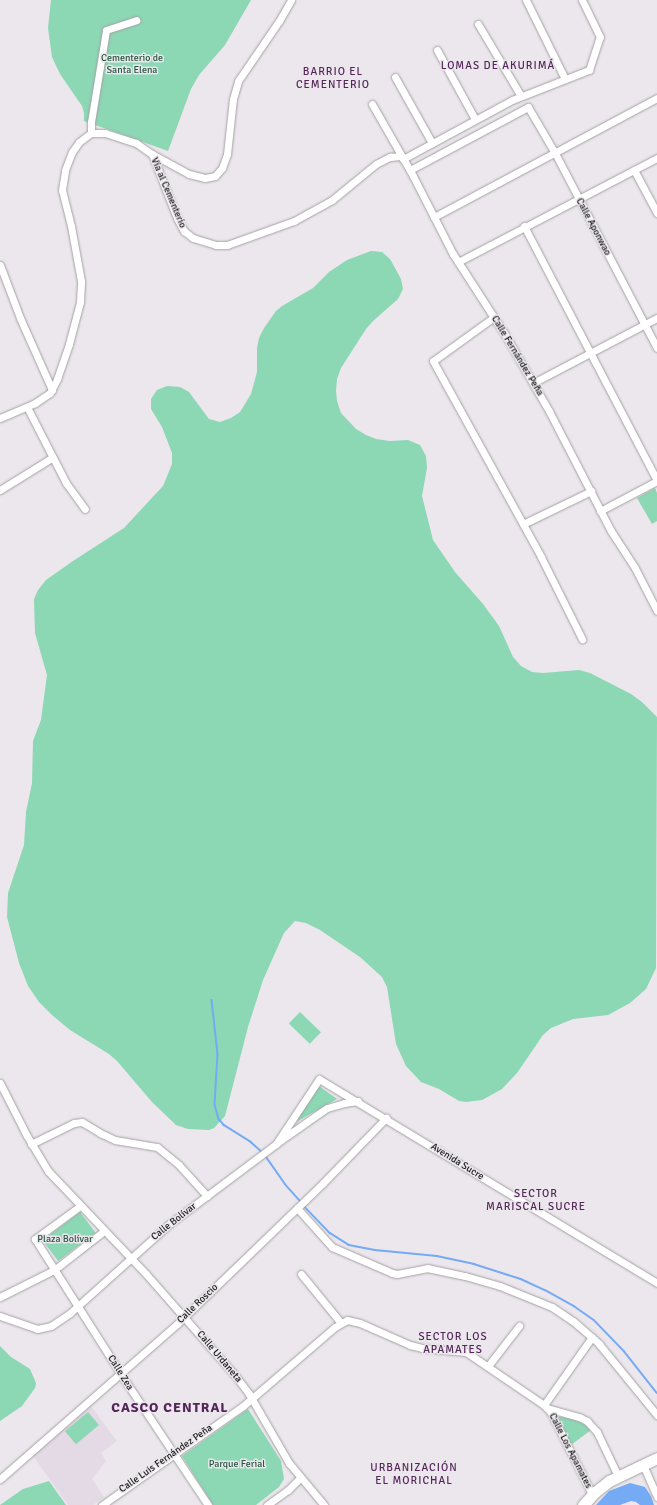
<!DOCTYPE html>
<html>
<head>
<meta charset="utf-8">
<style>
  body { margin:0 }
  #map { position:relative; width:657px; height:1505px; overflow:hidden; background:#ebe7ec; font-family:Signika,sans-serif }
  div>[style] { position:absolute }
  [style*='--x'] { left:calc(var(--x)*1px); top:calc(var(--y)*1px); width:calc(var(--w)*1px); rotate:calc(var(--a)*1deg) }
  .built>* { inset:0; background:#e3dae5 }
  .green>* { inset:0; background:#8cd7b4; transform-origin:0 0 }
  .water>* { inset:0; background:#75aaf4 }
  .stream>* { height:1.5px; margin:-0.75px; padding:0 0.75px; transform-origin:0.75px; border-radius:0.75px; background:#75aaf4 }
  .roads { filter:drop-shadow(0 0 1px #a4a0a4) drop-shadow(0 0 1px #a4a0a4) }
  .minor>* { height:7px; margin:-3.5px; padding:0 3.5px; transform-origin:3.5px; border-radius:3.5px; background:#fff }
  .highway>* { height:11px; margin:-5.5px; padding:0 5.5px; transform-origin:5.5px; border-radius:5.5px; background:#fff }
  span { translate:-50% -50%; white-space:nowrap; text-align:center; line-height:1.15; -webkit-text-stroke:3px #ebe7ec; paint-order:stroke }
  .park-label { font-size:10px; color:#275541 }
  .street-label { font-size:10px; color:#1b1a1c }
  .neighbourhood-label { font-size:11px; color:#532558; letter-spacing:1px }
  .district-label { font-size:14px; color:#532558; font-weight:700; letter-spacing:1px }
</style>
</head>
<body>
<div id="map">
  <div class="built">
    <div style="clip-path:polygon(90px 1405px,117px 1441px,101px 1453px,106px 1461px,92px 1479px,104px 1497px,93px 1505px,68px 1505px,33px 1456px)"></div>
  </div>
  <div class="green">
    <div style="clip-path:polygon(51px 0,251px 0,225px 45px,199px 75px,191px 89px,168px 151px,84px 121px,84px 113px,82px 106px,60px 74px,52px 57px,48px 28px)"></div>
    <div style="clip-path:polygon(371px 251px,382px 252px,390px 259px,401px 279px,403px 289px,398px 299px,373px 321px,366px 329px,341px 368px,337px 379px,336px 391px,337px 401px,341px 413px,356px 429px,366px 435px,376px 439px,390px 441px,408px 440px,420px 445px,426px 456px,427px 468px,422px 496px,433px 540px,455px 572px,483px 604px,499px 626px,513px 657px,521px 666px,532px 672px,543px 673px,579px 670px,590px 673px,631px 694px,642px 702px,657px 717px,656px 968px,646px 989px,630px 1003px,608px 1015px,573px 1019px,551px 1028px,543px 1035px,517px 1073px,502px 1089px,482px 1100px,466px 1102px,459px 1101px,439px 1089px,421px 1082px,406px 1066px,396px 1044px,387px 987px,382px 977px,360px 957px,320px 930px,306px 923px,295px 921px,284px 933px,263px 980px,248px 1027px,225px 1116px,214px 1128px,209px 1130px,188px 1129px,176px 1125px,152px 1102px,117px 1061px,109px 1054px,70px 1030px,52px 1015px,39px 1002px,28px 986px,19px 963px,7px 917px,8px 893px,24px 845px,26px 812px,32px 783px,33px 741px,41px 720px,47px 675px,35px 633px,34px 599px,38px 590px,46px 580px,73px 561px,124px 528px,163px 486px,172px 464px,172px 453px,162px 427px,151px 409px,151px 399px,157px 390px,167px 386px,180px 387px,189px 392px,209px 419px,220px 422px,231px 418px,240px 412px,251px 394px,257px 372px,257px 348px,259px 338px,264px 328px,276px 311px,282px 306px,313px 288px,329px 272px,347px 260px)"></div>
    <div style="clip-path:polygon(655px 488px,657px 493px,657px 521px,652px 524px,637px 498px)"></div>
    <div style="left:300px;top:1012px;width:29px;height:16px;rotate:44deg"></div>
    <div style="clip-path:polygon(319px 1086px,337px 1099px,296px 1122px)"></div>
    <div style="left:80px;top:1212px;width:26px;height:47px;rotate:53deg"></div>
    <div style="clip-path:polygon(0 1346px,11px 1357px,30px 1369px,36px 1383px,35px 1388px,22px 1406px,0 1421px)"></div>
    <div style="clip-path:polygon(248px 1409px,281px 1461px,284px 1479px,279px 1487px,256px 1505px,213px 1505px,182px 1456px)"></div>
    <div style="left:88px;top:1412px;width:17px;height:30px;rotate:50deg"></div>
    <div style="clip-path:polygon(556px 1416px,578px 1420px,591px 1430px,571px 1445px)"></div>
    <div style="clip-path:polygon(49px 1481px,66px 1505px,0 1505px,23px 1489px)"></div>
  </div>
  <div class="water">
    <div style="clip-path:polygon(630px 1483px,645px 1487px,651px 1496px,654px 1505px,640px 1505px,636px 1502px,631px 1501px,620px 1505px,596px 1505px,609px 1491px)"></div>
  </div>
  <div class="stream">
    <div style="--x:212;--y:1000;--w:54;--a:83.7"></div>
    <div style="--x:218;--y:1054;--w:51;--a:93.4"></div>
    <div style="--x:215;--y:1105;--w:15;--a:74"></div>
    <div style="--x:219;--y:1119;--w:8;--a:50"></div>
    <div style="--x:224;--y:1125;--w:32;--a:32"></div>
    <div style="--x:251;--y:1142;--w:15;--a:42"></div>
    <div style="--x:265;--y:1155;--w:35;--a:55"></div>
    <div style="--x:285;--y:1184;--w:24;--a:48"></div>
    <div style="--x:303;--y:1205;--w:39;--a:46"></div>
    <div style="--x:330;--y:1233;--w:22;--a:32"></div>
    <div style="--x:349;--y:1245;--w:26;--a:11"></div>
    <div style="--x:375;--y:1250;--w:62;--a:5.5"></div>
    <div style="--x:437;--y:1256;--w:38;--a:12"></div>
    <div style="--x:474;--y:1264;--w:49;--a:17.7"></div>
    <div style="--x:521;--y:1279;--w:26;--a:25"></div>
    <div style="--x:545;--y:1290;--w:33;--a:29"></div>
    <div style="--x:574;--y:1306;--w:24;--a:35"></div>
    <div style="--x:594;--y:1320;--w:43;--a:45.9"></div>
    <div style="--x:624;--y:1351;--w:53;--a:51.8"></div>
  </div>
  <div class="roads">
    <div class="minor">
      <div style="--x:526;--y:0;--w:88;--a:63.7"></div>
      <div style="--x:478;--y:24;--w:84;--a:59.2"></div>
      <div style="--x:437;--y:50;--w:79;--a:61.2"></div>
      <div style="--x:395;--y:77;--w:76;--a:60.7"></div>
      <div style="--x:372;--y:104;--w:83;--a:60.3"></div>
      <div style="--x:413;--y:176;--w:88;--a:62.9"></div>
      <div style="--x:453;--y:254;--w:94;--a:57.2"></div>
      <div style="--x:504;--y:333;--w:90;--a:60"></div>
      <div style="--x:549;--y:411;--w:135;--a:62.7"></div>
      <div style="--x:611;--y:531;--w:44;--a:57"></div>
      <div style="--x:635;--y:568;--w:48;--a:62.9"></div>
      <div style="--x:91;--y:133;--w:11;--a:-90"></div>
      <div style="--x:91;--y:122;--w:93;--a:-80.7"></div>
      <div style="--x:106;--y:30;--w:32;--a:-18"></div>
      <div style="--x:152;--y:154;--w:69;--a:68.7"></div>
      <div style="--x:177;--y:218;--w:15;--a:62"></div>
      <div style="--x:184;--y:231;--w:11;--a:38"></div>
      <div style="--x:193;--y:238;--w:24;--a:17"></div>
      <div style="--x:216;--y:245;--w:11;--a:0"></div>
      <div style="--x:227;--y:245;--w:71;--a:-19.7"></div>
      <div style="--x:294;--y:221;--w:43;--a:-28.9"></div>
      <div style="--x:332;--y:200;--w:57;--a:-39.3"></div>
      <div style="--x:376;--y:164;--w:16;--a:-27"></div>
      <div style="--x:390;--y:157;--w:11;--a:-5"></div>
      <div style="--x:403;--y:159;--w:124;--a:-28.4"></div>
      <div style="--x:512;--y:100;--w:83;--a:-21.3"></div>
      <div style="--x:589;--y:70;--w:35;--a:-72"></div>
      <div style="--x:600;--y:37;--w:41;--a:-115.9"></div>
      <div style="--x:410;--y:170;--w:134;--a:-28.1"></div>
      <div style="--x:528;--y:107;--w:53;--a:59.6"></div>
      <div style="--x:555;--y:153;--w:220;--a:62.4"></div>
      <div style="--x:634;--y:170;--w:49;--a:61.9"></div>
      <div style="--x:434;--y:217;--w:253;--a:-28.1"></div>
      <div style="--x:524;--y:226;--w:287;--a:62.4"></div>
      <div style="--x:458;--y:262;--w:225;--a:-27.6"></div>
      <div style="--x:0;--y:265;--w:57;--a:69.3"></div>
      <div style="--x:20;--y:318;--w:79;--a:66"></div>
      <div style="--x:494;--y:317;--w:75;--a:144.2"></div>
      <div style="--x:433;--y:361;--w:224;--a:61.1"></div>
      <div style="--x:541;--y:557;--w:92;--a:63.4"></div>
      <div style="--x:533;--y:383;--w:140;--a:-27.7"></div>
      <div style="--x:27;--y:407;--w:85;--a:62.8"></div>
      <div style="--x:66;--y:483;--w:32;--a:54"></div>
      <div style="--x:0;--y:418;--w:38;--a:-23"></div>
      <div style="--x:35;--y:403;--w:18;--a:-34"></div>
      <div style="--x:50;--y:393;--w:16;--a:-63"></div>
      <div style="--x:57;--y:379;--w:37;--a:-71"></div>
      <div style="--x:69;--y:344;--w:43;--a:-75.3"></div>
      <div style="--x:80;--y:302;--w:21;--a:-87"></div>
      <div style="--x:81;--y:281;--w:56;--a:-100.3"></div>
      <div style="--x:71;--y:226;--w:37;--a:-104"></div>
      <div style="--x:62;--y:190;--w:20;--a:-81"></div>
      <div style="--x:65;--y:170;--w:19;--a:-69"></div>
      <div style="--x:72;--y:152;--w:12;--a:-55"></div>
      <div style="--x:79;--y:142;--w:15;--a:-37"></div>
      <div style="--x:91;--y:133;--w:14;--a:0"></div>
      <div style="--x:105;--y:133;--w:33;--a:18"></div>
      <div style="--x:136;--y:143;--w:19;--a:35"></div>
      <div style="--x:152;--y:154;--w:42;--a:28.4"></div>
      <div style="--x:189;--y:174;--w:16;--a:14"></div>
      <div style="--x:205;--y:178;--w:10;--a:-11"></div>
      <div style="--x:215;--y:176;--w:11;--a:-49"></div>
      <div style="--x:222;--y:168;--w:15;--a:-70"></div>
      <div style="--x:227;--y:154;--w:55;--a:-83.8"></div>
      <div style="--x:233;--y:99;--w:19;--a:-74"></div>
      <div style="--x:238;--y:81;--w:73;--a:-55.7"></div>
      <div style="--x:279;--y:21;--w:24;--a:-60"></div>
      <div style="--x:0;--y:490;--w:62;--a:-31.9"></div>
      <div style="--x:600;--y:511;--w:64;--a:-27.8"></div>
      <div style="--x:523;--y:524;--w:76;--a:-25.9"></div>
      <div style="--x:0;--y:1083;--w:59;--a:63"></div>
      <div style="--x:27;--y:1136;--w:41;--a:59"></div>
      <div style="--x:48;--y:1171;--w:142;--a:46.4"></div>
      <div style="--x:146;--y:1274;--w:133;--a:48.7"></div>
      <div style="--x:234;--y:1374;--w:25;--a:53"></div>
      <div style="--x:249;--y:1394;--w:80;--a:59.9"></div>
      <div style="--x:289;--y:1463;--w:55;--a:50.2"></div>
      <div style="--x:31;--y:1144;--w:48;--a:-26"></div>
      <div style="--x:74;--y:1123;--w:8;--a:-7"></div>
      <div style="--x:82;--y:1122;--w:21;--a:31"></div>
      <div style="--x:100;--y:1133;--w:17;--a:25"></div>
      <div style="--x:115;--y:1140;--w:43;--a:9.5"></div>
      <div style="--x:157;--y:1147;--w:28;--a:39"></div>
      <div style="--x:179;--y:1165;--w:42;--a:47.9"></div>
      <div style="--x:276;--y:1144;--w:78;--a:-56.5"></div>
      <div style="--x:319;--y:1079;--w:395;--a:31.1"></div>
      <div style="--x:80;--y:1206;--w:56;--a:143.7"></div>
      <div style="--x:35;--y:1239;--w:180;--a:57.5"></div>
      <div style="--x:132;--y:1391;--w:137;--a:56.3"></div>
      <div style="--x:297;--y:1208;--w:52;--a:48.1"></div>
      <div style="--x:332;--y:1247;--w:65;--a:23.4"></div>
      <div style="--x:392;--y:1273;--w:5;--a:11"></div>
      <div style="--x:397;--y:1274;--w:31;--a:-11"></div>
      <div style="--x:427;--y:1268;--w:39;--a:12"></div>
      <div style="--x:465;--y:1276;--w:36;--a:16"></div>
      <div style="--x:500;--y:1286;--w:56;--a:22"></div>
      <div style="--x:552;--y:1307;--w:25;--a:34"></div>
      <div style="--x:573;--y:1321;--w:35;--a:41"></div>
      <div style="--x:599;--y:1344;--w:92;--a:50.8"></div>
      <div style="--x:301;--y:1274;--w:63;--a:50.8"></div>
      <div style="--x:0;--y:1297;--w:60;--a:-26.6"></div>
      <div style="--x:54;--y:1270;--w:63;--a:-38"></div>
      <div style="--x:0;--y:1316;--w:39;--a:19"></div>
      <div style="--x:37;--y:1329;--w:14;--a:-12"></div>
      <div style="--x:51;--y:1326;--w:23;--a:-34"></div>
      <div style="--x:70;--y:1313;--w:132;--a:-41.9"></div>
      <div style="--x:168;--y:1225;--w:150;--a:-36.9"></div>
      <div style="--x:288;--y:1135;--w:47;--a:-34.7"></div>
      <div style="--x:327;--y:1108;--w:18;--a:-16"></div>
      <div style="--x:344;--y:1103;--w:14;--a:-8"></div>
      <div style="--x:488;--y:1366;--w:51;--a:-52.2"></div>
      <div style="--x:544;--y:1405;--w:83;--a:-54.8"></div>
      <div style="--x:547;--y:1408;--w:35;--a:16"></div>
      <div style="--x:581;--y:1418;--w:7;--a:27"></div>
      <div style="--x:587;--y:1421;--w:15;--a:48"></div>
      <div style="--x:597;--y:1432;--w:49;--a:64.5"></div>
      <div style="--x:643;--y:1465;--w:35;--a:66"></div>
      <div style="--x:0;--y:1479;--w:235;--a:-41.2"></div>
      <div style="--x:177;--y:1324;--w:203;--a:-44"></div>
      <div style="--x:323;--y:1183;--w:91;--a:-45.9"></div>
      <div style="--x:102;--y:1505;--w:172;--a:-35.1"></div>
      <div style="--x:243;--y:1406;--w:121;--a:-40.7"></div>
      <div style="--x:335;--y:1327;--w:14;--a:-30"></div>
      <div style="--x:347;--y:1320;--w:13;--a:13"></div>
      <div style="--x:360;--y:1323;--w:55;--a:23.7"></div>
      <div style="--x:410;--y:1345;--w:12;--a:14"></div>
      <div style="--x:422;--y:1348;--w:44;--a:5.2"></div>
      <div style="--x:466;--y:1352;--w:94;--a:34.2"></div>
      <div style="--x:544;--y:1405;--w:8;--a:45"></div>
      <div style="--x:550;--y:1411;--w:93;--a:63.2"></div>
      <div style="--x:267;--y:1505;--w:26;--a:-36"></div>
      <div style="--x:288;--y:1490;--w:18;--a:-45"></div>
    </div>
    <div class="highway">
      <div style="--x:583;--y:1505;--w:18;--a:-47"></div>
      <div style="--x:595;--y:1492;--w:18;--a:-38"></div>
      <div style="--x:609;--y:1481;--w:53;--a:-25.6"></div>
    </div>
  </div>
  <div class="park-label">
    <span style="left:132px;top:64px">Cementerio de<br>Santa Elena</span>
    <span style="left:65px;top:1240px">Plaza Bolívar</span>
    <span style="left:237px;top:1465px">Parque Ferial</span>
  </div>
  <div class="street-label">
    <span style="left:168px;top:193px;rotate:67deg">Vía al Cementerio</span>
    <span style="left:593px;top:227px;rotate:62deg">Calle Aponwao</span>
    <span style="left:517px;top:356px;rotate:59deg">Calle Fernández Peña</span>
    <span style="left:457px;top:1162px;rotate:32deg">Avenida Sucre</span>
    <span style="left:174px;top:1222px;rotate:-38deg">Calle Bolívar</span>
    <span style="left:198px;top:1304px;rotate:-44deg">Calle Roscio</span>
    <span style="left:219px;top:1357px;rotate:50deg">Calle Urdaneta</span>
    <span style="left:120px;top:1373px;rotate:58deg">Calle Zea</span>
    <span style="left:570px;top:1451px;rotate:63deg">Calle Los Apamates</span>
    <span style="left:166px;top:1459px;rotate:-35deg">Calle Luis Fernández Peña</span>
  </div>
  <div class="neighbourhood-label">
    <span style="left:498px;top:66px">LOMAS DE AKURIMÁ</span>
    <span style="left:333px;top:79px">BARRIO EL<br>CEMENTERIO</span>
    <span style="left:536px;top:1201px">SECTOR<br>MARISCAL SUCRE</span>
    <span style="left:453px;top:1344px">SECTOR LOS<br>APAMATES</span>
    <span style="left:414px;top:1475px">URBANIZACIÓN<br>EL MORICHAL</span>
  </div>
  <div class="district-label">
    <span style="left:170px;top:1408px">CASCO CENTRAL</span>
  </div>
</div>
</body>
</html>
